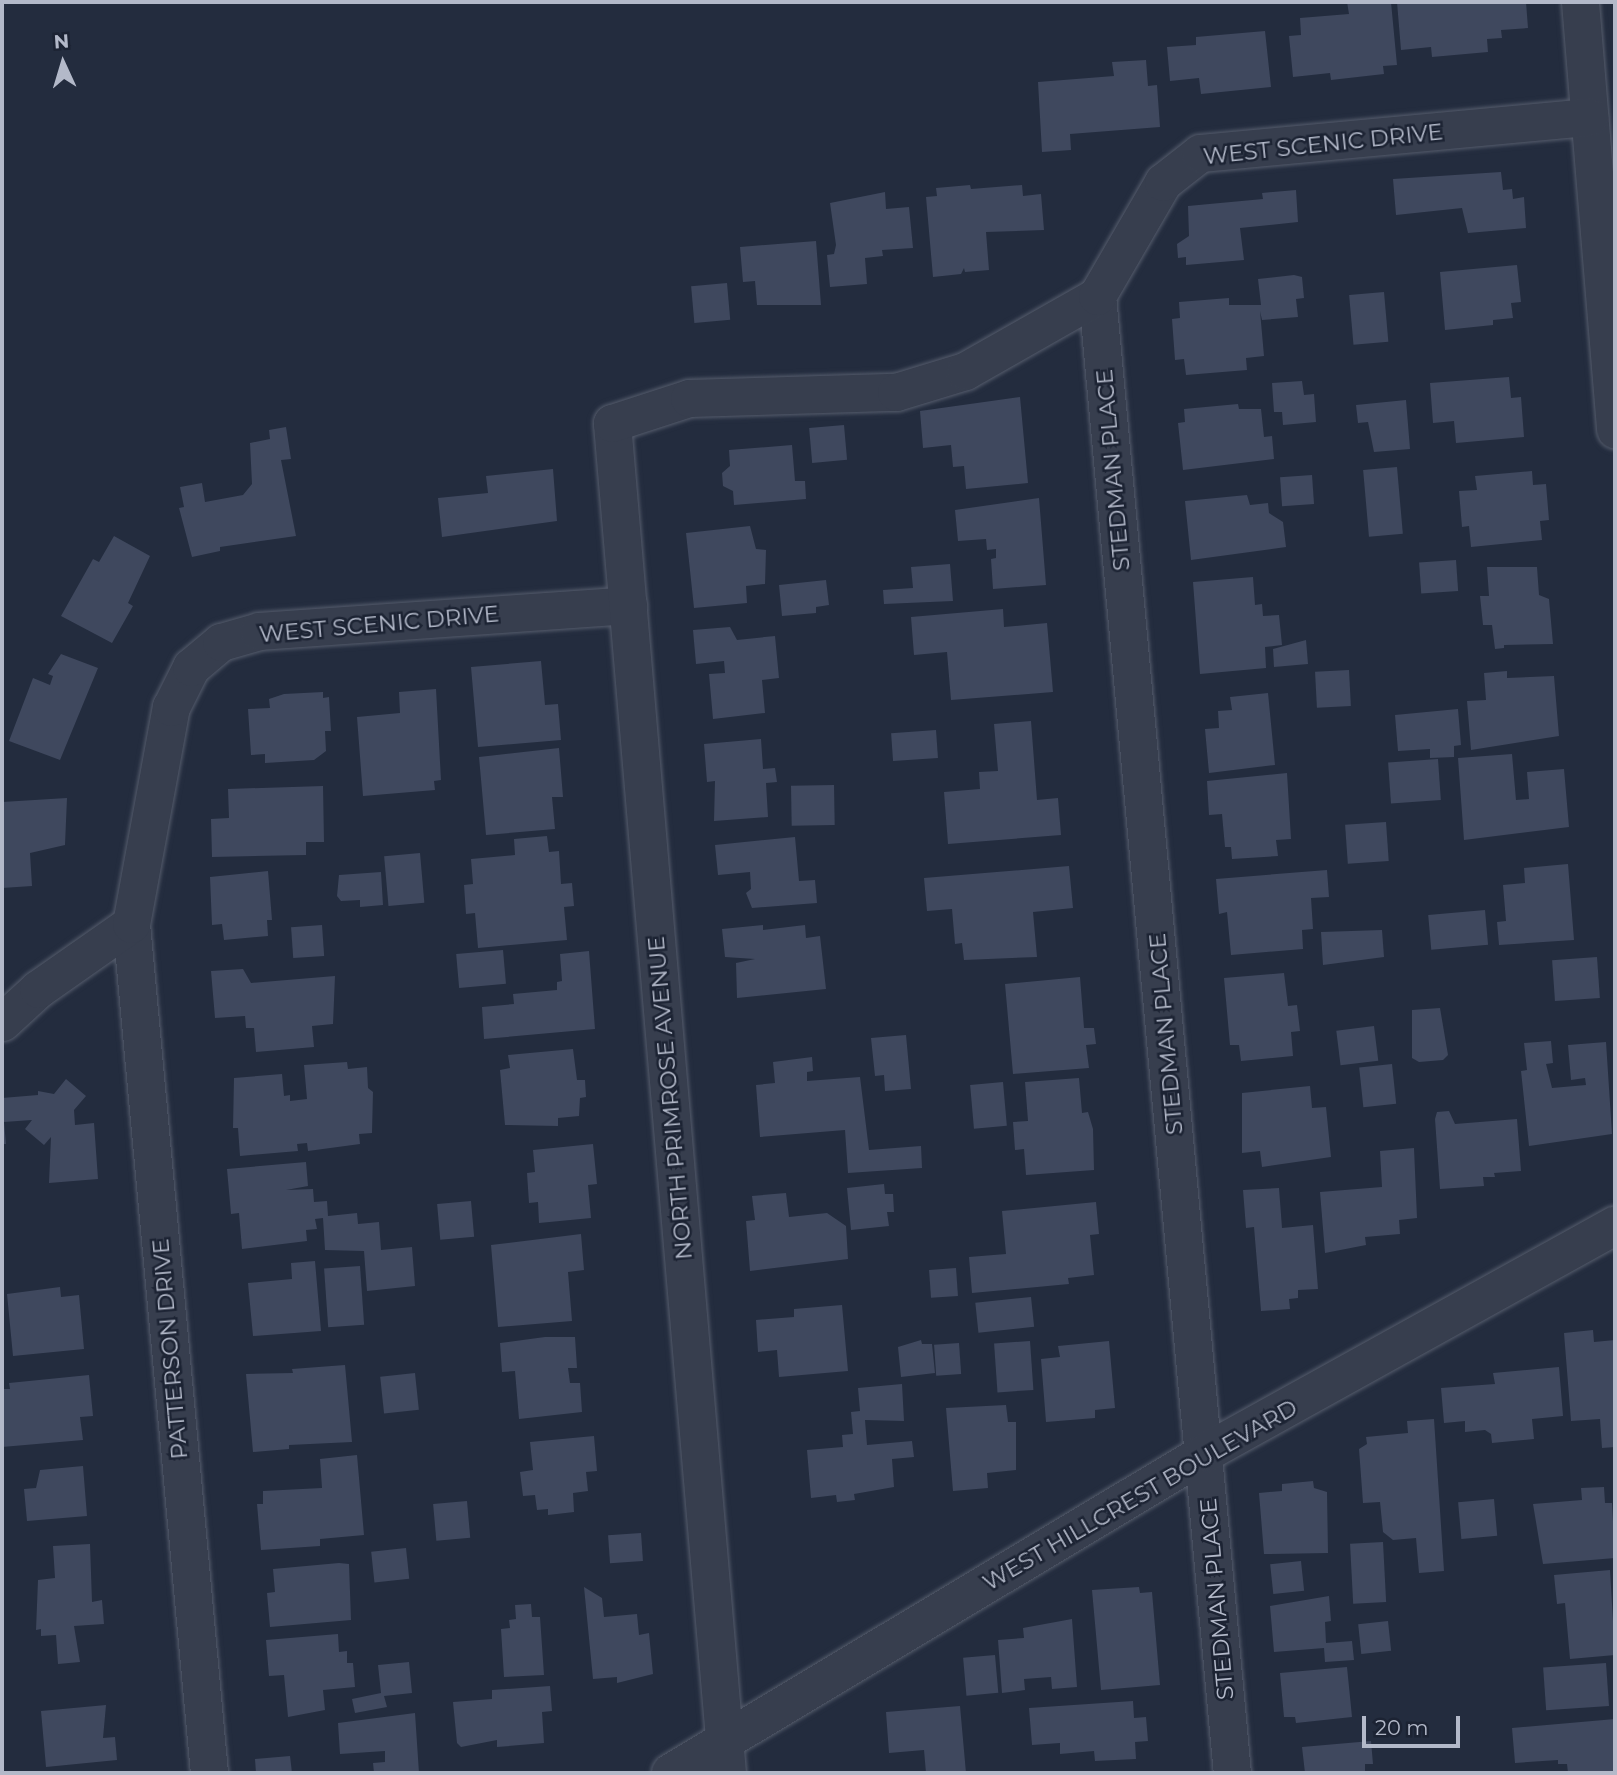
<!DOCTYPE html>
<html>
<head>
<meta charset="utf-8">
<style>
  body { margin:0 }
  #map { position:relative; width:1617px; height:1775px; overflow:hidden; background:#232c3e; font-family:Montserrat,sans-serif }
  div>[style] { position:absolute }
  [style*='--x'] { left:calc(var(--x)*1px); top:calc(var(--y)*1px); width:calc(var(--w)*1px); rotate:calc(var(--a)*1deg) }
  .building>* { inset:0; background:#3f485e; transform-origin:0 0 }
  .roads { filter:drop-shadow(0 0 2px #555c6c) drop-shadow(0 0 2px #555c6c) }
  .minor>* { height:37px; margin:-18.5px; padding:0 18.5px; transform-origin:18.5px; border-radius:18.5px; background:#373e4e }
  .tertiary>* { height:38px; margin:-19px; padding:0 19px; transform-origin:19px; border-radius:19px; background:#373e4e }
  span { translate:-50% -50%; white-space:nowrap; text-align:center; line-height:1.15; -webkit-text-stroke:5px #1c2333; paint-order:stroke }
  .street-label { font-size:23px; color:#b3b9c9 }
  .frame { position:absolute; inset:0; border:4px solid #b3b9c9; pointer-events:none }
  .north { position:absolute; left:28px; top:28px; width:70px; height:70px; -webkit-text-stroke:5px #1c2333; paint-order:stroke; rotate:356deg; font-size:19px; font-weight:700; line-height:28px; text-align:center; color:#b3b9c9 }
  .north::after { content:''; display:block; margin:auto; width:24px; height:32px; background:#b3b9c9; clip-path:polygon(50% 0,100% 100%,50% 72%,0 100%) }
  .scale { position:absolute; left:1362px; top:1716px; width:98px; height:32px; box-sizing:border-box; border:4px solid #b3b9c9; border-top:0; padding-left:9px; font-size:21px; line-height:24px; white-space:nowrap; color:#b3b9c9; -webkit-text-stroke:5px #1c2333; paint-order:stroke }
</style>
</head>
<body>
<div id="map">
  <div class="building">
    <div style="clip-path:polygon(1347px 2px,1391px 2px,1397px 65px,1383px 66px,1384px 74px,1331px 80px,1330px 73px,1293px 77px,1289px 36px,1301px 35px,1300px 18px,1349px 14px)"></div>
    <div style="clip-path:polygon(1397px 2px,1526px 2px,1528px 28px,1501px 30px,1502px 38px,1487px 39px,1488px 52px,1432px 57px,1431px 47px,1401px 50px)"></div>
    <div style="clip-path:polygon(1265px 31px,1271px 87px,1201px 94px,1199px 78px,1170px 81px,1167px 47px,1196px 45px,1196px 37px)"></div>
    <div style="clip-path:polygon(1146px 60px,1148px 86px,1157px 85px,1160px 127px,1070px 134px,1071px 150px,1042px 152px,1038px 82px,1114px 76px,1112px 62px)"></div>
    <div style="clip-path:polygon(1501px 172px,1503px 190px,1512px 189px,1513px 199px,1524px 197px,1526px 228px,1468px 233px,1462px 208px,1396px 215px,1393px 179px)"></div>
    <div style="clip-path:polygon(970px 185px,971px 189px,1022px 185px,1023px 196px,1041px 194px,1044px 230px,986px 232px,989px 270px,965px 272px,964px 268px,961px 274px,933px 277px,926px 197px,937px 196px,936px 188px)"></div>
    <div style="clip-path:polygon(1296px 190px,1298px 222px,1240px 228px,1244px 260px,1186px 265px,1186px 257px,1178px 258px,1177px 244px,1189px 236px,1188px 206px,1263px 199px,1262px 193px)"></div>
    <div style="clip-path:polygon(885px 192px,886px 209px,909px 207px,913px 248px,882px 250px,883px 256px,865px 258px,867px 284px,830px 287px,827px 255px,834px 254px,836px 245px,830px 203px)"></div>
    <div style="clip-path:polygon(816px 241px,821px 305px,757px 305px,755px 281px,743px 282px,740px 247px)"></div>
    <div style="clip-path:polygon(1517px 265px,1521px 302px,1511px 303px,1513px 318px,1493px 320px,1493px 325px,1445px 330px,1440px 272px)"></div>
    <div style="clip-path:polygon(1294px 275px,1302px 277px,1304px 298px,1296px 299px,1298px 317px,1262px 320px,1260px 311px,1264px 356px,1246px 358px,1247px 370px,1186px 375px,1184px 359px,1175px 360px,1172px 319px,1180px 318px,1179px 302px,1229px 298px,1229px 305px,1261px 305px,1258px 279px)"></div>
    <div style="left:727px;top:283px;width:37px;height:36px;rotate:85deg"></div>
    <div style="left:1384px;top:292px;width:50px;height:35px;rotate:85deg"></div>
    <div style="clip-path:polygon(1509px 377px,1511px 398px,1521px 397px,1524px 437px,1456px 443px,1454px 421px,1433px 423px,1430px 383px)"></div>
    <div style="clip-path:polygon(1302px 381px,1304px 395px,1314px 394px,1316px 422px,1283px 425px,1282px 412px,1274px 412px,1272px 383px)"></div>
    <div style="clip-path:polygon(1020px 397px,1028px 483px,966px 489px,964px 466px,953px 467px,951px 445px,923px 448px,920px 411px)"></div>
    <div style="clip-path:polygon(1406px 400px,1410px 449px,1374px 452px,1368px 422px,1358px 423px,1356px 405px)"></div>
    <div style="clip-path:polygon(1238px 404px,1239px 409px,1261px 409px,1264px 437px,1272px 436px,1274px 459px,1183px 470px,1178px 423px,1185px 422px,1184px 409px)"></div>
    <div style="left:844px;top:425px;width:35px;height:35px;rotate:85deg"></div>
    <div style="clip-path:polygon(286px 427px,291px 459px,281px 460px,296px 536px,220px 547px,220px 551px,192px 557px,179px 508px,184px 507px,180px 487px,202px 483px,205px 502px,243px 495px,252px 484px,250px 443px,270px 439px,269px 430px)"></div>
    <div style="clip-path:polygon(792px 445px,795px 481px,805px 481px,806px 499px,734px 505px,733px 491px,723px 486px,722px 473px,730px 466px,729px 450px)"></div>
    <div style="left:1397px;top:467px;width:67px;height:34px;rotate:85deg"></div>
    <div style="clip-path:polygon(553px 469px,557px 521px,442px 537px,438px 498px,488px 493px,486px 476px)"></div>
    <div style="clip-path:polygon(1532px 471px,1533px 485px,1546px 484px,1549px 520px,1540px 521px,1542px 540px,1471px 547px,1469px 526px,1462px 527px,1459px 491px,1477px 490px,1475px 476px)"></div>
    <div style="left:1312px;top:475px;width:29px;height:32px;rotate:86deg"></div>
    <div style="clip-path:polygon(1247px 495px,1250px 505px,1268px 503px,1269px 513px,1283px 522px,1286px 547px,1191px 560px,1185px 501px)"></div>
    <div style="clip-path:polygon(1039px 498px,1046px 585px,993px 589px,991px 559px,996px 558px,996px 549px,987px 550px,986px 539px,958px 541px,955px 510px)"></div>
    <div style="clip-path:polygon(750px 526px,756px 549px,766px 550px,765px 584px,746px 586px,747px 603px,694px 608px,686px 533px)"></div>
    <div style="clip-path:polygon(114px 536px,150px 556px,128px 603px,133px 606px,112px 643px,61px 616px,93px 559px,99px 562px)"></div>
    <div style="left:1456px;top:560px;width:31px;height:37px;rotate:86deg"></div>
    <div style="clip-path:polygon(950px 564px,953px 601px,884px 604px,883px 590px,913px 588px,911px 567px)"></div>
    <div style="clip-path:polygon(1487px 567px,1537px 567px,1539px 595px,1549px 599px,1553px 644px,1504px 645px,1504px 648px,1495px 649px,1492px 625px,1483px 625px,1480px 596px,1489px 596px)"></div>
    <div style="clip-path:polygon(1253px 577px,1255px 605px,1262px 604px,1263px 616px,1279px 615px,1282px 645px,1265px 647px,1266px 668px,1200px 674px,1193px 582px)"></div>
    <div style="clip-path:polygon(826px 580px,829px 605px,816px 607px,816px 613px,782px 616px,779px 585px)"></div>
    <div style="clip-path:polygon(1003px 609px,1004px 627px,1047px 623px,1053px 692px,951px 700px,947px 652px,914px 655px,911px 617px)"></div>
    <div style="clip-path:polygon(730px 627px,737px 640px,775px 636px,779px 678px,762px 680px,765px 713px,713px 719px,709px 674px,725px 673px,724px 661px,696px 664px,693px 630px)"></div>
    <div style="clip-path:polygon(1306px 640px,1308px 664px,1274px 667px,1273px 649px)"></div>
    <div style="clip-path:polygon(61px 654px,98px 668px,60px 760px,9px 741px,33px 678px,50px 685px,53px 676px,48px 674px)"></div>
    <div style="clip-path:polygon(541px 661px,545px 705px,558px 704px,561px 740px,478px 747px,471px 667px)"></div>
    <div style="left:1349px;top:670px;width:36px;height:34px;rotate:87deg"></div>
    <div style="clip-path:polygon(1507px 671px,1507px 678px,1554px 676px,1559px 736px,1471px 750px,1467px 701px,1486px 700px,1484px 673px)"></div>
    <div style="clip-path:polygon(436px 689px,441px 780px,434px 781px,435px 790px,363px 796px,357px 717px,400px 713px,399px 692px)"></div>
    <div style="clip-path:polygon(323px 692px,323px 698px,329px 697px,331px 731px,325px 731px,326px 751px,314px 760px,265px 763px,265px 754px,251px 755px,248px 709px,270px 708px,269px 699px,284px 694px)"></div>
    <div style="clip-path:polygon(1268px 693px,1275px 765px,1209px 773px,1205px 729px,1219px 728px,1218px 711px,1232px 710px,1230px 697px)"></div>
    <div style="clip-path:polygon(1458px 709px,1461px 745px,1454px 746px,1454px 757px,1430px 758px,1430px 749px,1398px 751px,1395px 715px)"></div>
    <div style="clip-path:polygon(1031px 721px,1037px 800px,1058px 798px,1061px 835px,948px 844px,944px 792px,980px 789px,979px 772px,998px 771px,994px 724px)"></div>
    <div style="left:936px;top:730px;width:28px;height:45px;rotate:86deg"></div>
    <div style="clip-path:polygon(761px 739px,763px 769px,775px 768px,777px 782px,766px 783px,768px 817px,714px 821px,715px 781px,707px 782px,704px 744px)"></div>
    <div style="clip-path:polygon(559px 748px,563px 797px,552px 797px,555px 829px,486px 835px,479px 757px)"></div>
    <div style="clip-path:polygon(1512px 754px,1516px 800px,1529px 799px,1527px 772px,1564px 769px,1569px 827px,1464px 840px,1458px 758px)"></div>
    <div style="left:1438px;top:759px;width:41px;height:50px;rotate:86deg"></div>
    <div style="clip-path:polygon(1287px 773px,1291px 839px,1276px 840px,1278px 856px,1232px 859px,1231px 847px,1225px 847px,1222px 814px,1209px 815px,1207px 781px)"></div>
    <div style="left:834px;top:785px;width:40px;height:43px;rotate:89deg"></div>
    <div style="clip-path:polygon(323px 786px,324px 842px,306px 842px,306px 855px,212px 857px,211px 819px,229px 818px,228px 789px)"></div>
    <div style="clip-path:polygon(67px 798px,65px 845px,30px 853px,32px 886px,2px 888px,2px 802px)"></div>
    <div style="left:1386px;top:822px;width:39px;height:41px;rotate:86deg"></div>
    <div style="clip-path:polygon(547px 836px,549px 852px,559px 851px,561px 884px,572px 883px,574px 906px,564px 907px,567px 940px,478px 948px,475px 913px,466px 914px,464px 885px,473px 884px,471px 859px,515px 855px,514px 839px)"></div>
    <div style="clip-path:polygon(795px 837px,799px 881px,815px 880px,817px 903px,752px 908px,746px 893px,751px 889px,750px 872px,718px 875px,715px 845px)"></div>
    <div style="left:420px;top:853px;width:50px;height:36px;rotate:85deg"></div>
    <div style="clip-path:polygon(1568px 864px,1574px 940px,1499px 945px,1497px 922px,1506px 921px,1503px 885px,1525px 883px,1524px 868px)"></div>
    <div style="clip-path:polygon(1069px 866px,1073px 908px,1033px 912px,1037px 957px,964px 960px,962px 943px,955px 944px,952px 909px,927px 911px,924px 878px)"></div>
    <div style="clip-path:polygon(1327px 870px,1329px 897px,1311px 898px,1313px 929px,1302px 930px,1303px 949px,1231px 955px,1227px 912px,1219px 914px,1216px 879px)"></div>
    <div style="clip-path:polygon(268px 871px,272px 920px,267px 920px,268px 936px,224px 940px,222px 924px,212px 925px,210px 877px)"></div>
    <div style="clip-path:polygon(381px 872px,383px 905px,360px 907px,360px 900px,341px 901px,337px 896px,339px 875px)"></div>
    <div style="left:1485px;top:910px;width:35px;height:57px;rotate:85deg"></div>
    <div style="left:322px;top:925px;width:31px;height:31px;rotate:86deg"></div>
    <div style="clip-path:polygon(763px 925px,763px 930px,805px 925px,806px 938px,820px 936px,826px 989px,737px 998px,736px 963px,755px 959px,725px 957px,722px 929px)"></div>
    <div style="clip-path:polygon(1382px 930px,1384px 957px,1323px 965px,1321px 932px)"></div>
    <div style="left:503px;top:950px;width:34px;height:47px;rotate:85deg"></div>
    <div style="clip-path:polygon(589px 951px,595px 1029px,484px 1039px,482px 1007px,514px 1004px,513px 994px,557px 990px,557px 982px,562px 981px,560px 954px)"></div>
    <div style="left:1597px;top:957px;width:41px;height:45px;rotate:86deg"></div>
    <div style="clip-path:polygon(243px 969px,251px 983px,335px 976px,333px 1024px,312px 1026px,314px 1047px,256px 1052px,254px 1028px,246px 1028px,245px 1016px,215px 1018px,211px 971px)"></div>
    <div style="clip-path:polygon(1284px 973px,1288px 1006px,1297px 1005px,1300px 1031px,1291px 1032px,1293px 1056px,1241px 1061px,1239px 1045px,1230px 1045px,1224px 978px)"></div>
    <div style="clip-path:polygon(1080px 977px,1084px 1028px,1094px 1028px,1096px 1044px,1086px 1045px,1089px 1068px,1013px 1074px,1005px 984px)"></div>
    <div style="clip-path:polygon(1440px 1008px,1448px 1055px,1443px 1060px,1419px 1062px,1412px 1058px,1412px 1010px)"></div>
    <div style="left:1374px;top:1026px;width:35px;height:38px;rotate:83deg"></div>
    <div style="clip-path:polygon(906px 1035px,911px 1089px,885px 1091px,884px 1075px,875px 1076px,871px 1038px)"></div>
    <div style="clip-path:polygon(1551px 1041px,1553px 1063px,1546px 1064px,1552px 1088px,1586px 1085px,1585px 1078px,1571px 1080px,1568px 1045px,1606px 1042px,1612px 1134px,1529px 1146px,1521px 1071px,1527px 1070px,1524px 1043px)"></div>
    <div style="clip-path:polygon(573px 1049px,577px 1080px,585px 1080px,586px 1097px,580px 1098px,579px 1116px,558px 1118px,558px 1126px,505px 1125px,500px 1070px,510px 1068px,508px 1055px)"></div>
    <div style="clip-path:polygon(812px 1057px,813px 1071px,807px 1072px,807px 1081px,860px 1077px,869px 1150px,921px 1146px,922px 1168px,848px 1173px,845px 1130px,760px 1137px,756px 1085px,775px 1083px,773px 1062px)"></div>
    <div style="clip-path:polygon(347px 1062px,348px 1069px,367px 1067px,368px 1088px,373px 1092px,372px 1133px,359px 1134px,360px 1144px,308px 1151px,307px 1143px,297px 1144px,298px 1151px,240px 1156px,238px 1128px,233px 1128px,234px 1078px,282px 1074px,284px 1096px,290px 1095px,290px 1101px,307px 1099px,304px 1065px)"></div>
    <div style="left:1392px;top:1064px;width:40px;height:33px;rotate:84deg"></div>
    <div style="clip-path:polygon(1079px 1078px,1082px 1113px,1088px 1112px,1093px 1129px,1094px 1170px,1026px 1175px,1024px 1149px,1015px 1150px,1013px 1122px,1028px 1121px,1025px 1082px)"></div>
    <div style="clip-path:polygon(66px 1079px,86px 1096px,74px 1110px,75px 1125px,94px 1123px,98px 1179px,49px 1183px,51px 1137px,44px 1145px,25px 1129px,32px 1120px,4px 1122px,6px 1144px,2px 1144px,2px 1098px,38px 1095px,38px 1091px,54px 1094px)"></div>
    <div style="left:1003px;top:1082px;width:44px;height:33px;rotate:85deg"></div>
    <div style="clip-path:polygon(1310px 1086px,1312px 1108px,1326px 1107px,1331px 1157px,1262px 1167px,1260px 1151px,1242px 1153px,1242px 1093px)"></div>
    <div style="clip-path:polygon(1449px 1111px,1455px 1124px,1517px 1119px,1521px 1171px,1494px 1173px,1495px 1177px,1483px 1177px,1484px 1186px,1440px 1189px,1435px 1119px,1437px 1112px)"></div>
    <div style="clip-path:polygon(593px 1144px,597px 1184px,588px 1185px,591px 1218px,539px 1223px,538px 1202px,529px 1203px,527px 1173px,535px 1172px,533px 1150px)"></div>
    <div style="clip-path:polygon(1414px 1148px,1417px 1218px,1399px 1220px,1400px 1234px,1365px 1237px,1366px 1245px,1325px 1253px,1320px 1192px,1382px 1187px,1380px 1151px)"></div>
    <div style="clip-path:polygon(306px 1162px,308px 1186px,286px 1190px,313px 1189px,314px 1202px,327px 1201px,328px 1216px,357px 1213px,358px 1224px,379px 1222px,381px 1250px,412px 1247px,415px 1286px,367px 1291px,364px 1251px,325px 1250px,323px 1218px,315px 1219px,317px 1229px,306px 1230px,307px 1241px,242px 1249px,239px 1213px,231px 1214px,227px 1169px)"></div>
    <div style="clip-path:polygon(884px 1184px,885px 1194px,893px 1194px,894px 1212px,887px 1212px,889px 1226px,851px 1230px,847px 1188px)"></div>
    <div style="clip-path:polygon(1279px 1188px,1282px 1228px,1313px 1225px,1318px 1289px,1298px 1290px,1298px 1298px,1289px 1299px,1290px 1309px,1261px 1311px,1254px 1227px,1246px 1228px,1243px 1190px)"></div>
    <div style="clip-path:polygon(786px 1193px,789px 1217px,827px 1213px,846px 1226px,848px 1259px,750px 1271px,746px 1221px,755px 1220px,752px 1196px)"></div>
    <div style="left:471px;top:1201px;width:36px;height:34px;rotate:85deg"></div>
    <div style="clip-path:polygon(1096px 1202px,1099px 1234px,1090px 1235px,1094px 1275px,1068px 1278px,1069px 1284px,972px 1293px,969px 1257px,1006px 1254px,1002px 1211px)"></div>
    <div style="clip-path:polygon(581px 1234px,584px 1270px,568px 1272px,572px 1321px,498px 1327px,491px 1245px)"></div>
    <div style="clip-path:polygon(315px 1261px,321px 1331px,253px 1336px,248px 1283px,292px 1279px,291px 1263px)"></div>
    <div style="left:360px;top:1266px;width:59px;height:36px;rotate:86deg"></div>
    <div style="left:956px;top:1268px;width:28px;height:27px;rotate:86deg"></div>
    <div style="clip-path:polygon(60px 1287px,61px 1297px,79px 1295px,84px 1349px,13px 1356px,7px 1294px)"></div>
    <div style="left:1031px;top:1297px;width:30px;height:56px;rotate:84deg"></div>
    <div style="clip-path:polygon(842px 1305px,848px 1371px,779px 1377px,777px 1350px,758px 1352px,756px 1320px,794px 1317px,794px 1309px)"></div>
    <div style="clip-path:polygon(1593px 1330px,1594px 1342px,1615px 1340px,1615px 1447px,1602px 1448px,1600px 1419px,1571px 1421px,1564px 1333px)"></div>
    <div style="clip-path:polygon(545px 1337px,575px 1337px,577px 1368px,568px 1368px,570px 1383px,580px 1383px,582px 1412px,519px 1419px,515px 1371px,502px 1372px,500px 1343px)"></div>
    <div style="clip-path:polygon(921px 1340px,922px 1344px,932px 1344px,935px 1373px,901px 1377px,898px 1347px)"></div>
    <div style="left:1030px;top:1341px;width:49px;height:36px;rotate:86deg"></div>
    <div style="clip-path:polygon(1109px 1341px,1115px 1408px,1095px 1410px,1095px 1418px,1046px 1422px,1041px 1359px,1060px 1357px,1058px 1346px)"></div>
    <div style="left:959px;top:1343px;width:31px;height:25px;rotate:86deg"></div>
    <div style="clip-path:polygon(345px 1365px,352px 1442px,289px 1445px,289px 1449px,253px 1452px,246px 1374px,293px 1373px,292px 1369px)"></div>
    <div style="clip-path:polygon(1559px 1367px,1563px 1416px,1532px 1419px,1534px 1439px,1492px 1443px,1491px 1434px,1485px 1430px,1465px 1432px,1465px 1421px,1444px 1423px,1441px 1388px,1495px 1384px,1493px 1373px)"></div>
    <div style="left:415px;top:1373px;width:37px;height:35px;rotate:84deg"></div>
    <div style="clip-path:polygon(89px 1375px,93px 1416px,80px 1417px,83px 1440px,2px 1447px,2px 1389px,10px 1389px,9px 1383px)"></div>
    <div style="clip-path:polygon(902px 1384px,904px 1421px,865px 1420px,867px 1445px,912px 1441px,914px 1457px,892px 1459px,894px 1487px,854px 1494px,855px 1500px,837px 1502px,836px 1495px,811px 1498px,807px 1450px,843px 1447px,842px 1435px,853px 1434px,851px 1412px,860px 1411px,858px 1388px)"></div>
    <div style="clip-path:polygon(1006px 1405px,1008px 1422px,1016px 1422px,1016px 1470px,987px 1473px,988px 1488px,953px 1491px,946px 1408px)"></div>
    <div style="clip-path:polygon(1434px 1419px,1444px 1571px,1419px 1573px,1416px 1538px,1393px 1540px,1383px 1532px,1380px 1502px,1363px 1503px,1359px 1449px,1367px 1444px,1366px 1437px,1408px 1433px,1407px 1421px)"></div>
    <div style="clip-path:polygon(594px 1436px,597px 1471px,586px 1472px,588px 1491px,573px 1493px,574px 1512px,548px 1515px,548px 1509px,537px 1510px,535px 1495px,523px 1496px,520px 1472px,533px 1470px,530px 1442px)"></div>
    <div style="clip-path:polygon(357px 1455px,364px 1535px,320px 1539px,320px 1546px,261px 1550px,257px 1504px,263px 1504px,263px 1491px,322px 1488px,320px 1459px)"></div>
    <div style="clip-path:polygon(83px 1466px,87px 1516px,27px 1521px,24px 1489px,36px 1488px,40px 1470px)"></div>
    <div style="clip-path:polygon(1313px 1481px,1314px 1488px,1327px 1492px,1328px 1553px,1264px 1554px,1259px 1493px,1282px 1491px,1282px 1484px)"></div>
    <div style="clip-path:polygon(1604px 1487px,1605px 1503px,1612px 1503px,1615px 1558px,1543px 1564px,1533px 1504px,1582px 1500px,1581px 1488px)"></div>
    <div style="left:1494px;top:1499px;width:37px;height:36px;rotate:85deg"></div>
    <div style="left:467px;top:1501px;width:37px;height:34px;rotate:85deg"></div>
    <div style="left:641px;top:1533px;width:28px;height:33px;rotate:86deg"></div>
    <div style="left:1383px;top:1542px;width:60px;height:33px;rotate:87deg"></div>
    <div style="clip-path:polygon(90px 1544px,92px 1602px,102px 1600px,104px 1624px,74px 1626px,80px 1662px,58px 1664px,56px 1635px,41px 1636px,41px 1629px,36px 1630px,38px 1580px,55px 1578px,53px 1546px)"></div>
    <div style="left:406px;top:1548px;width:31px;height:35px;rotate:84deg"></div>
    <div style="left:1301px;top:1561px;width:30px;height:31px;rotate:84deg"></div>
    <div style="clip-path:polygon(339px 1563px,349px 1564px,351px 1620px,270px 1627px,267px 1593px,275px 1592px,273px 1569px)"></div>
    <div style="clip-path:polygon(1610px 1570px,1615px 1655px,1570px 1659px,1565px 1603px,1557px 1604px,1554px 1575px)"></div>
    <div style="clip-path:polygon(584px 1587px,602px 1598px,604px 1617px,637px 1614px,639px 1635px,649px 1633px,653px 1674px,617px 1683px,617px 1677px,593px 1679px)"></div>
    <div style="clip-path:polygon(1139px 1587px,1140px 1593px,1152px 1592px,1160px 1685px,1101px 1690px,1092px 1590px)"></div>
    <div style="clip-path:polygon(1329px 1596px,1331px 1621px,1325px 1622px,1326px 1643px,1352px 1641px,1354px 1660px,1325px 1662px,1324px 1648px,1274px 1652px,1270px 1606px)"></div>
    <div style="clip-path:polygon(531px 1604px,532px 1617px,540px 1617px,544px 1675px,504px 1677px,501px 1629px,510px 1628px,509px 1620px,516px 1619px,515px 1605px)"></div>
    <div style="clip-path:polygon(1072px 1619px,1077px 1687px,1052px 1689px,1051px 1677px,1024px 1679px,1025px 1690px,1002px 1693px,998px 1640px,1024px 1638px,1023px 1628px)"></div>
    <div style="left:1388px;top:1621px;width:30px;height:30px;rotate:84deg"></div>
    <div style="clip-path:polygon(338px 1634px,339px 1652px,347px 1651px,347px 1663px,353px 1663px,355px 1687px,323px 1690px,325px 1710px,288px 1717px,284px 1675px,269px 1676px,266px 1640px)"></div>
    <div style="left:995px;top:1655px;width:38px;height:32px;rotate:85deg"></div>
    <div style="clip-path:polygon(409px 1662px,412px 1693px,384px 1696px,387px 1707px,355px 1713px,352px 1699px,381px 1693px,378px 1665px)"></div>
    <div style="left:1606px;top:1663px;width:43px;height:63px;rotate:86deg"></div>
    <div style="clip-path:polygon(1347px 1667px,1352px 1717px,1296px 1723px,1295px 1717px,1284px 1717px,1280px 1673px)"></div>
    <div style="clip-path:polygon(550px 1686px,552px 1711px,542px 1712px,544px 1743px,497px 1747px,497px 1740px,461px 1747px,457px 1743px,453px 1702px,492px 1699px,492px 1690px)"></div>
    <div style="clip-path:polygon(1133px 1701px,1134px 1718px,1146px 1717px,1148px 1741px,1135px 1742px,1136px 1759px,1095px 1761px,1094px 1751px,1060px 1754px,1060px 1743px,1032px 1745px,1029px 1708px)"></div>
    <div style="clip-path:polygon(106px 1705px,103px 1738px,115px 1737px,117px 1760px,46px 1767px,41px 1711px)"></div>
    <div style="clip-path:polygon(960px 1706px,966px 1773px,926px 1773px,924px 1750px,889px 1753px,886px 1712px)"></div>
    <div style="clip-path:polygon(415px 1713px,419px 1773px,374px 1773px,373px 1763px,385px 1762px,385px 1751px,340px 1754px,338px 1723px)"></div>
    <div style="clip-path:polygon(1615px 1719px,1613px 1773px,1568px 1773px,1567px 1764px,1558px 1764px,1558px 1760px,1515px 1763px,1512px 1728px)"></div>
    <div style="clip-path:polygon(1371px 1741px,1373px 1764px,1365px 1764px,1365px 1773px,1305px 1773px,1302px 1747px)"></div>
    <div style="clip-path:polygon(290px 1756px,292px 1773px,256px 1773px,255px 1759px)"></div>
  </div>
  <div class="roads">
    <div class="minor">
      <div style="--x:1580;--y:2;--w:429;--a:85.3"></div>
      <div style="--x:1097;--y:296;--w:1483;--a:84.78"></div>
      <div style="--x:131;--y:924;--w:853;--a:84.75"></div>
      <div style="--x:2;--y:1022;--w:49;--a:-42.5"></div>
      <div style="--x:38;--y:989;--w:113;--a:-35"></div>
      <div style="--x:131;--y:924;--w:221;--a:-79.6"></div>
      <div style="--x:171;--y:707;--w:45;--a:-63.4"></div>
      <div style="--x:191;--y:667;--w:39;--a:-40"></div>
      <div style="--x:221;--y:642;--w:40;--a:-16"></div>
      <div style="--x:259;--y:631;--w:370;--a:-4"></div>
      <div style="--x:727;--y:1773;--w:1355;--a:-94.87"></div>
      <div style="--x:612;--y:423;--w:81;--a:-18"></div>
      <div style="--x:689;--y:398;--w:207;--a:-1.7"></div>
      <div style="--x:896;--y:392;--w:72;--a:-16.9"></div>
      <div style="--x:965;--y:371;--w:152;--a:-29.6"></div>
      <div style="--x:1097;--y:296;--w:132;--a:-59.9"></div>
      <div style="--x:1163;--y:182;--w:47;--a:-38.1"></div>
      <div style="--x:1200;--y:153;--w:391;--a:-5.3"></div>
    </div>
    <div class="tertiary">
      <div style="--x:671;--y:1773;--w:623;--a:-30.93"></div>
      <div style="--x:1205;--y:1453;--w:469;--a:-29"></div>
    </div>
  </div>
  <div class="street-label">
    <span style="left:1323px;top:144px;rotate:-6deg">WEST SCENIC DRIVE</span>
    <span style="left:1113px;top:470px;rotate:-95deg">STEDMAN PLACE</span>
    <span style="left:379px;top:624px;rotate:-5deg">WEST SCENIC DRIVE</span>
    <span style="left:1166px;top:1034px;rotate:-95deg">STEDMAN PLACE</span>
    <span style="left:670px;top:1098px;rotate:-95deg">NORTH PRIMROSE AVENUE</span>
    <span style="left:170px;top:1349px;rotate:-95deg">PATTERSON DRIVE</span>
    <span style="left:1140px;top:1495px;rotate:-30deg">WEST HILLCREST BOULEVARD</span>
    <span style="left:1217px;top:1599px;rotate:-95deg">STEDMAN PLACE</span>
  </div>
  <div class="frame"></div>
  <div class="north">N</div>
  <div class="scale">20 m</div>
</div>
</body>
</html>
